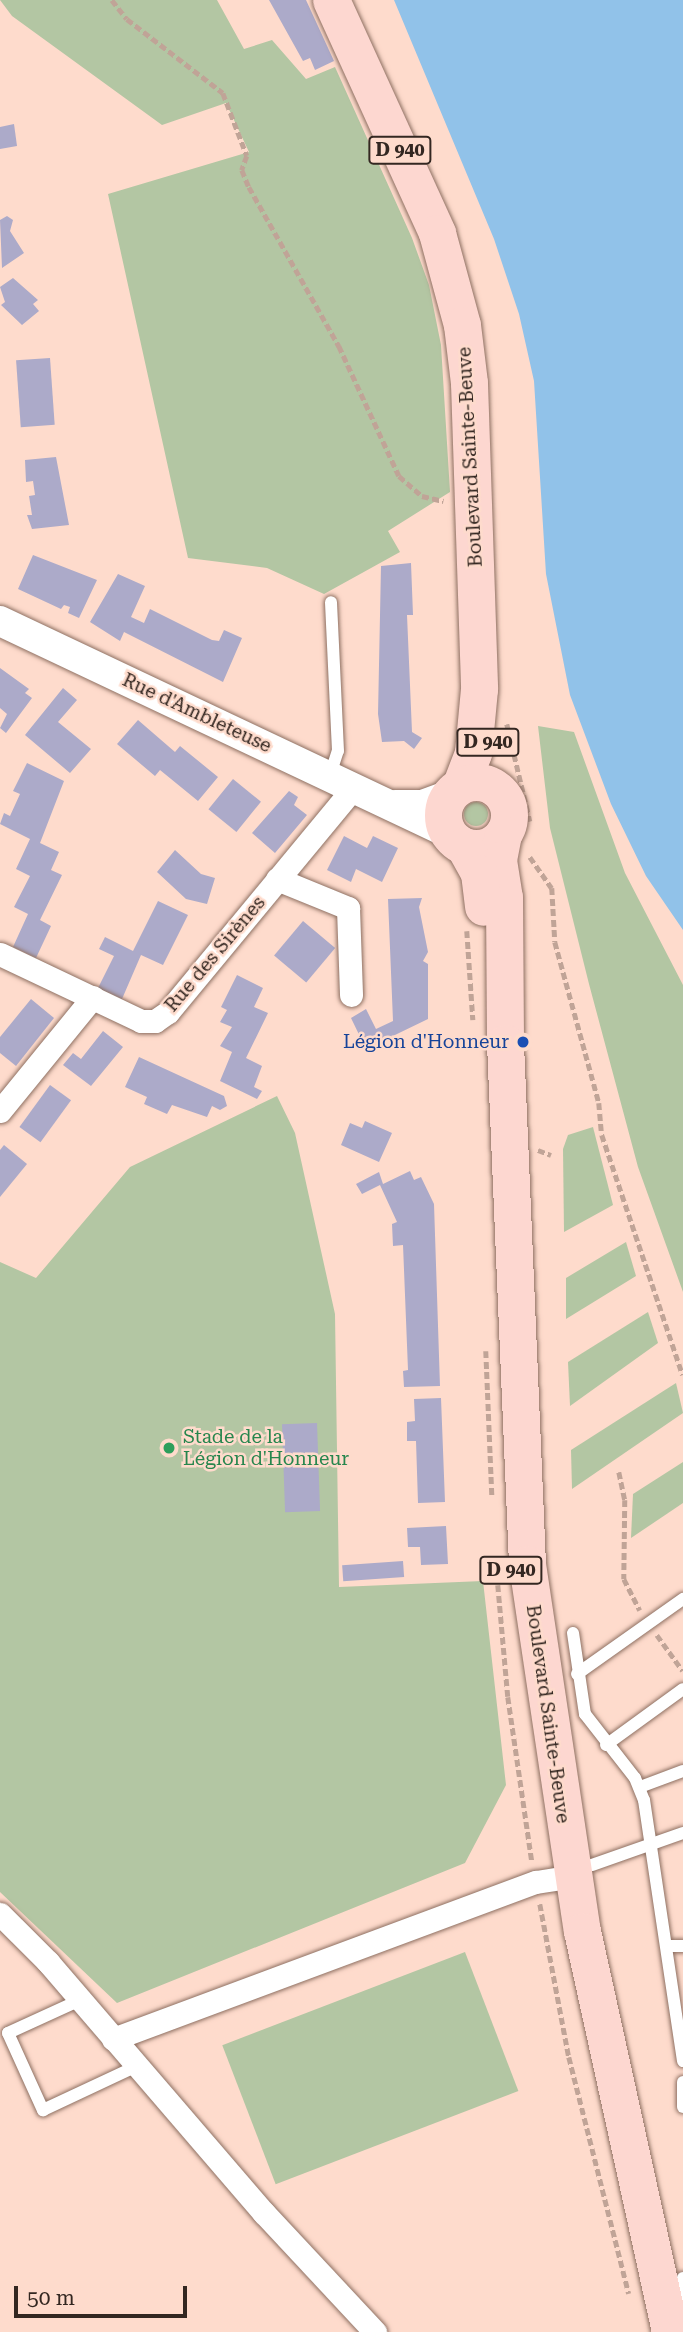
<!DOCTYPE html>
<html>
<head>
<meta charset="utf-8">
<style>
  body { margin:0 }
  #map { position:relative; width:683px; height:2332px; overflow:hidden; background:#fedbcc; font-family:"Roboto Serif",serif }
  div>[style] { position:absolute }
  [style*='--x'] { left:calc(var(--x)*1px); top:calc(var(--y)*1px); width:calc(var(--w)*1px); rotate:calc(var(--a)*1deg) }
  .green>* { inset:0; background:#b3c6a3; transform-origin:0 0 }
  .round { border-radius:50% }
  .water>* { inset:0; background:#91c2e9 }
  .building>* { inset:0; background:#acaac9; transform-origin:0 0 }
  .path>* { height:4.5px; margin-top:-2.25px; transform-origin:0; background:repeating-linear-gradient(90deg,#c0a497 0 7px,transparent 0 10.5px) }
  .roads { filter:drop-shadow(0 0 2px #8e7062) drop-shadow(0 0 2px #8e7062) }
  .service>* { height:12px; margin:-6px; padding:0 6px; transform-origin:6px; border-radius:6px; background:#fff }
  .minor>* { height:23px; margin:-11.5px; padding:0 11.5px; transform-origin:11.5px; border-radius:11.5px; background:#fff }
  .tertiary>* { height:30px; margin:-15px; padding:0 15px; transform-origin:15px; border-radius:15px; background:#fff }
  .primary>* { height:37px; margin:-18.5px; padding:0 18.5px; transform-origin:18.5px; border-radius:18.5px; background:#fdd7d0 }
  .primary>.ring { margin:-18.5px; padding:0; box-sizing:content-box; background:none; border:37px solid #fdd7d0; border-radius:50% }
  .dots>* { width:19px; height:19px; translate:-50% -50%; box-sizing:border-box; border:4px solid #fedbcc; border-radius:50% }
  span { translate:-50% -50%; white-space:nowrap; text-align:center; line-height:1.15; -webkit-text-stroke:5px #fedbcc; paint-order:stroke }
  .shield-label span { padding:2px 5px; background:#fedbcc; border:2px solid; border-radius:5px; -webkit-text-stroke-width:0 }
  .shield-label { font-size:18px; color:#332721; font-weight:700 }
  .street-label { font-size:19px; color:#332721 }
  .transit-label { font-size:19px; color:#164399 }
  .right { translate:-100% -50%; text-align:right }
  .leisure-label { font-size:19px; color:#27864d }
  .left { translate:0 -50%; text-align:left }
  .scale { position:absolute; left:14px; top:2286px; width:173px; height:32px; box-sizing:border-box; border:4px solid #332721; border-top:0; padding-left:9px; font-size:21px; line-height:24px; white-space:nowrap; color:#332721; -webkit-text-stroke:5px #fedbcc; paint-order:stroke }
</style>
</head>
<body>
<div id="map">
  <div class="green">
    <div style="clip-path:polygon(0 0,217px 0,244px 49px,272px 40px,306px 79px,335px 67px,412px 238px,429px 285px,441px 345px,450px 492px,388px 531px,400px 552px,324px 594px,267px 568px,188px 558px,108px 194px,249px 152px,226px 103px,162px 125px,12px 16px)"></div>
    <div style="clip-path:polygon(538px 726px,574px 732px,625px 873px,683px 985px,683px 1292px,638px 1167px,589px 984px,550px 828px)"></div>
    <div class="round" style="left:464px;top:802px;width:24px;height:24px"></div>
    <div style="clip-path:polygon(277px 1096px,295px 1133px,335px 1314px,339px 1587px,483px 1581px,506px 1785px,465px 1863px,117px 2003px,0 1892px,0 1262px,36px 1278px,130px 1167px)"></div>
    <div style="clip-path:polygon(593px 1127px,613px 1205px,564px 1232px,563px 1149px,568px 1135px)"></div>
    <div style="clip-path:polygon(626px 1242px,636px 1276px,566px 1319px,566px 1278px)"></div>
    <div style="clip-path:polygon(648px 1312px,658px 1343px,570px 1406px,568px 1362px)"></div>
    <div style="clip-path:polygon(676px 1383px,683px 1413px,572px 1489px,571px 1450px)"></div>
    <div style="clip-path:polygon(683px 1462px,683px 1503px,631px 1538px,633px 1494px)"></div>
    <div style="left:465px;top:1952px;width:149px;height:260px;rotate:69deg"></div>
  </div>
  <div class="water">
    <div style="clip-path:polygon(394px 0,683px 0,683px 930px,646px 876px,611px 804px,570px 695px,546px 574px,534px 381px,519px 314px,494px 239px)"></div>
  </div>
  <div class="building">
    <div style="clip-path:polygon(269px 0,306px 0,334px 61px,315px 70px,310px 58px,303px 61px)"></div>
    <div style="clip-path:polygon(14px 124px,17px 146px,0 149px,0 127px)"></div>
    <div style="clip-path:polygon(7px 216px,13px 220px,10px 231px,24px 253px,2px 268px,0 220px)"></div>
    <div style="clip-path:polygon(13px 278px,38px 300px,33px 304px,39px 311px,22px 325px,1px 305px,5px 302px,0 287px)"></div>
    <div style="left:50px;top:358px;width:67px;height:34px;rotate:86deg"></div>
    <div style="clip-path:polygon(56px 457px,69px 525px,32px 529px,27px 515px,32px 515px,29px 496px,35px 495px,33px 481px,26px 482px,25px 460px)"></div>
    <div style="clip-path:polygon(33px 555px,97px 580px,79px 618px,68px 613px,70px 607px,64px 605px,61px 609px,18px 589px)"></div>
    <div style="clip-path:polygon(411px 563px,413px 615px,407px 615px,412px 732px,422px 738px,414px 749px,404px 741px,382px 742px,378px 714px,381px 566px)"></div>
    <div style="clip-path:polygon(118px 574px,145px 586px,131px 617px,144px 623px,150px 609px,212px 640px,219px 641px,224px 630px,242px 638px,223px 682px,124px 632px,120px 641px,90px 622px)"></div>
    <div style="clip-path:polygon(0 668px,29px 689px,25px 693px,32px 698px,6px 733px,0 728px,7px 714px,0 708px)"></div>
    <div style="clip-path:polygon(63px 688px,77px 700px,58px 722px,91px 749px,70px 773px,25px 735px)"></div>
    <div style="clip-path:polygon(138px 720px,175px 752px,180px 746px,218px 777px,198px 801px,160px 770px,155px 776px,117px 744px)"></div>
    <div style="clip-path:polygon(27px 763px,64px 781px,40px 843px,59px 852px,51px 870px,62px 875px,40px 920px,51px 926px,36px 958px,13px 947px,28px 914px,14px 907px,30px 876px,16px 869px,30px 839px,0 824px,4px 813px,10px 816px,20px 794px,13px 791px)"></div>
    <div style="left:233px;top:779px;width:36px;height:39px;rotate:39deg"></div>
    <div style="clip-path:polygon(289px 791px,298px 797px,294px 805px,307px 815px,275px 853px,252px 833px)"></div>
    <div style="clip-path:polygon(344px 836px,367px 848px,373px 836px,398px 848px,382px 882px,356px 869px,351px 882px,327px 870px)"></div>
    <div style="clip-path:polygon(175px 850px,201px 874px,215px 878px,207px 904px,186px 899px,157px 872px)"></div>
    <div style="clip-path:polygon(422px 898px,419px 907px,428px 952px,423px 961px,428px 964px,428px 1019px,366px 1049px,351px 1018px,366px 1009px,376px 1029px,393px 1021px,388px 899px)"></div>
    <div style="clip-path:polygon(158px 901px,188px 915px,163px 965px,141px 955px,122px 999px,98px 988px,114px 956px,99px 949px,105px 937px,133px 951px)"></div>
    <div style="left:303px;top:921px;width:42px;height:45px;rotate:40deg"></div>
    <div style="clip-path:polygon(237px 975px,263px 988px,254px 1007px,268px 1013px,246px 1058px,262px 1066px,254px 1087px,262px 1091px,257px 1099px,220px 1081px,232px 1052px,220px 1046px,232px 1027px,220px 1022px,227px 1010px,221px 1007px)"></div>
    <div style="clip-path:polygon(31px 999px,54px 1018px,16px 1066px,0 1053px,0 1037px)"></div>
    <div style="clip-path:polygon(103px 1031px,123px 1047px,91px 1086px,63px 1065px,73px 1053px,81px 1059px)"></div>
    <div style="clip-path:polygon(139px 1057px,224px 1096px,227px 1106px,220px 1110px,212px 1106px,207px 1117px,172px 1105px,167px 1114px,144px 1104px,147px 1097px,125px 1087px)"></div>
    <div style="left:50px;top:1085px;width:26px;height:52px;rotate:36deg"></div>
    <div style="clip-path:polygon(365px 1121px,392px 1133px,379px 1162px,341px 1145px,350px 1123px,362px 1128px)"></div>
    <div style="clip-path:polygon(4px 1145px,27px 1164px,0 1197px,0 1150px)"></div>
    <div style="clip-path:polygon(410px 1171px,414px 1180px,421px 1177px,434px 1204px,440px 1386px,404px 1387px,403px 1371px,408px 1370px,403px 1245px,393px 1246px,392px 1224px,397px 1222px,380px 1185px,362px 1194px,356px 1184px,379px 1172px,383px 1184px)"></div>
    <div style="clip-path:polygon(441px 1398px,445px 1502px,418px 1503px,416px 1441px,407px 1441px,407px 1422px,415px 1421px,414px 1399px)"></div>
    <div style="left:317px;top:1423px;width:88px;height:35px;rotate:88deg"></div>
    <div style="clip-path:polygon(446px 1526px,448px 1564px,421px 1565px,420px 1547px,408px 1547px,407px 1528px)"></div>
    <div style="left:403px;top:1561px;width:16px;height:61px;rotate:86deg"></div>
  </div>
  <div class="path">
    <div style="--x:112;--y:0;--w:24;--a:52"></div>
    <div style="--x:127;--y:19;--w:121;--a:37.6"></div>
    <div style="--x:223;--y:93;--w:67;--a:69.1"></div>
    <div style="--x:247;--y:156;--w:15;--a:110"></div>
    <div style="--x:242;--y:170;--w:18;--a:68"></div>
    <div style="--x:249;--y:187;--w:183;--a:60.5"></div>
    <div style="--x:339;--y:346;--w:143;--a:65.2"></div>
    <div style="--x:399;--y:476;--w:30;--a:41"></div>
    <div style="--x:422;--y:496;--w:22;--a:13"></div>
    <div style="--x:507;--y:724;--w:100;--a:76.7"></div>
    <div style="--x:530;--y:857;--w:38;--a:55"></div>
    <div style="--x:552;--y:888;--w:54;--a:86.8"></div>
    <div style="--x:555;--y:942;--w:167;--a:74.7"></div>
    <div style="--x:599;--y:1103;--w:32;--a:85"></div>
    <div style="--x:602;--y:1135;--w:253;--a:71.4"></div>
    <div style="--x:467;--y:931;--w:89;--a:86.1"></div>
    <div style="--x:538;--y:1150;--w:14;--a:21"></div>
    <div style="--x:486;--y:1351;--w:145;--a:87.6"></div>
    <div style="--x:619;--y:1472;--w:29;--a:78"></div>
    <div style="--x:625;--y:1500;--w:79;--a:90.7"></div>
    <div style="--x:624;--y:1579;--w:35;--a:63"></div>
    <div style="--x:498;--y:1585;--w:112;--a:84.9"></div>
    <div style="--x:508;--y:1697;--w:166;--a:81.7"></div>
    <div style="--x:657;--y:1635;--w:44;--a:54.2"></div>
    <div style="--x:540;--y:1904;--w:156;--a:79.3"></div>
    <div style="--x:569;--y:2057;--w:244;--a:75.8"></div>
  </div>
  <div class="roads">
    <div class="service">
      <div style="--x:330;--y:775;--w:25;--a:-72"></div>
      <div style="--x:338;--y:751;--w:149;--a:-92.7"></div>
      <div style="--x:573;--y:1633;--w:82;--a:81.6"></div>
      <div style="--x:585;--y:1714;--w:81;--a:52"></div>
      <div style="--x:635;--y:1778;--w:24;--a:68"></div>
      <div style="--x:644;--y:1800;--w:264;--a:81.5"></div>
      <div style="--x:577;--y:1674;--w:130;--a:-35.3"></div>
      <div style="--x:606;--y:1745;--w:95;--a:-36"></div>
      <div style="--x:640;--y:1787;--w:46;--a:-20.4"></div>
      <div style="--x:592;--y:1865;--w:96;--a:-19.4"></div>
      <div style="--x:667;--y:1946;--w:16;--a:0"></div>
      <div style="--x:78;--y:2001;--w:77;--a:155.4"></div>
      <div style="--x:8;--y:2033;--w:85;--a:65.6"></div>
      <div style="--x:43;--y:2110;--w:104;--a:-25.1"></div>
      <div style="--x:683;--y:2082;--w:25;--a:90"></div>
      <div style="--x:681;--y:2311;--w:33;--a:-87"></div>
    </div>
    <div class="minor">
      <div style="--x:277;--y:879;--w:77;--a:22.2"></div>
      <div style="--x:348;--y:908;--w:87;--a:88"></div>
      <div style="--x:0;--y:954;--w:156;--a:25.4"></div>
      <div style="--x:141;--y:1021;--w:14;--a:0"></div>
      <div style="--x:155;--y:1021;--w:16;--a:-35"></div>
      <div style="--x:168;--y:1012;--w:292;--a:-50.4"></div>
      <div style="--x:0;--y:1111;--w:147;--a:-50.8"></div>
      <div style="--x:0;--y:1914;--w:68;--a:45"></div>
      <div style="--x:48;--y:1962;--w:331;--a:49.3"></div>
      <div style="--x:264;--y:2213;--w:163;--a:47"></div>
      <div style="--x:113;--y:2039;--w:451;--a:-20.4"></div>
      <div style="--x:536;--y:1882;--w:36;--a:-9"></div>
    </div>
    <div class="tertiary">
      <div style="--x:0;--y:621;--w:496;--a:25.3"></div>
      <div style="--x:395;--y:805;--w:27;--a:0"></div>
      <div style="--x:422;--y:805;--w:29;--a:-20"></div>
    </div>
    <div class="primary">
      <div style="--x:331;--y:0;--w:256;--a:65.5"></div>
      <div style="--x:437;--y:233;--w:95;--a:74.8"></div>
      <div style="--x:462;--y:325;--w:58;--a:83.1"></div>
      <div style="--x:469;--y:383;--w:306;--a:88.1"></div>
      <div style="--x:479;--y:689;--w:64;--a:95.4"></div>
      <div style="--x:473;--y:753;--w:34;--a:111"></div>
      <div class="ring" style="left:443px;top:782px;width:29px;height:29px"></div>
      <div style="--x:503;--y:834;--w:26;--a:101"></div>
      <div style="--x:498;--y:860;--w:37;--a:81"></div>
      <div style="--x:504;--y:897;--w:146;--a:89.6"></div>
      <div style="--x:505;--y:1043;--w:521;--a:87.58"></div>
      <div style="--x:527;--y:1564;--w:371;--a:81.5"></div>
      <div style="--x:582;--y:1931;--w:411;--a:77.6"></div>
      <div style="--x:464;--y:846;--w:31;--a:61"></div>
      <div style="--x:479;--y:873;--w:34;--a:83"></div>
    </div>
  </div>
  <div class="dots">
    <div style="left:523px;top:1042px;background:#1a4fb4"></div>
    <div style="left:169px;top:1448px;background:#2e9e5b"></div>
  </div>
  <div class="shield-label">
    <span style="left:400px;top:150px">D 940</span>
    <span style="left:488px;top:742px">D 940</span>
    <span style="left:511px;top:1570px">D 940</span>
  </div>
  <div class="street-label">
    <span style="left:470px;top:457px;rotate:-93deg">Boulevard Sainte-Beuve</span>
    <span style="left:197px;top:713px;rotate:25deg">Rue d'Ambleteuse</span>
    <span style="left:215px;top:954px;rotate:-50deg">Rue des Sirènes</span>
    <span style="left:548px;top:1714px;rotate:82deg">Boulevard Sainte-Beuve</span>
  </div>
  <div class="transit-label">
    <span class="right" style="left:509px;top:1042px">Légion d'Honneur</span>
  </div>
  <div class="leisure-label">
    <span class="left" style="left:183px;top:1448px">Stade de la<br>Légion d'Honneur</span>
  </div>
  <div class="scale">50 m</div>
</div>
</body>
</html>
